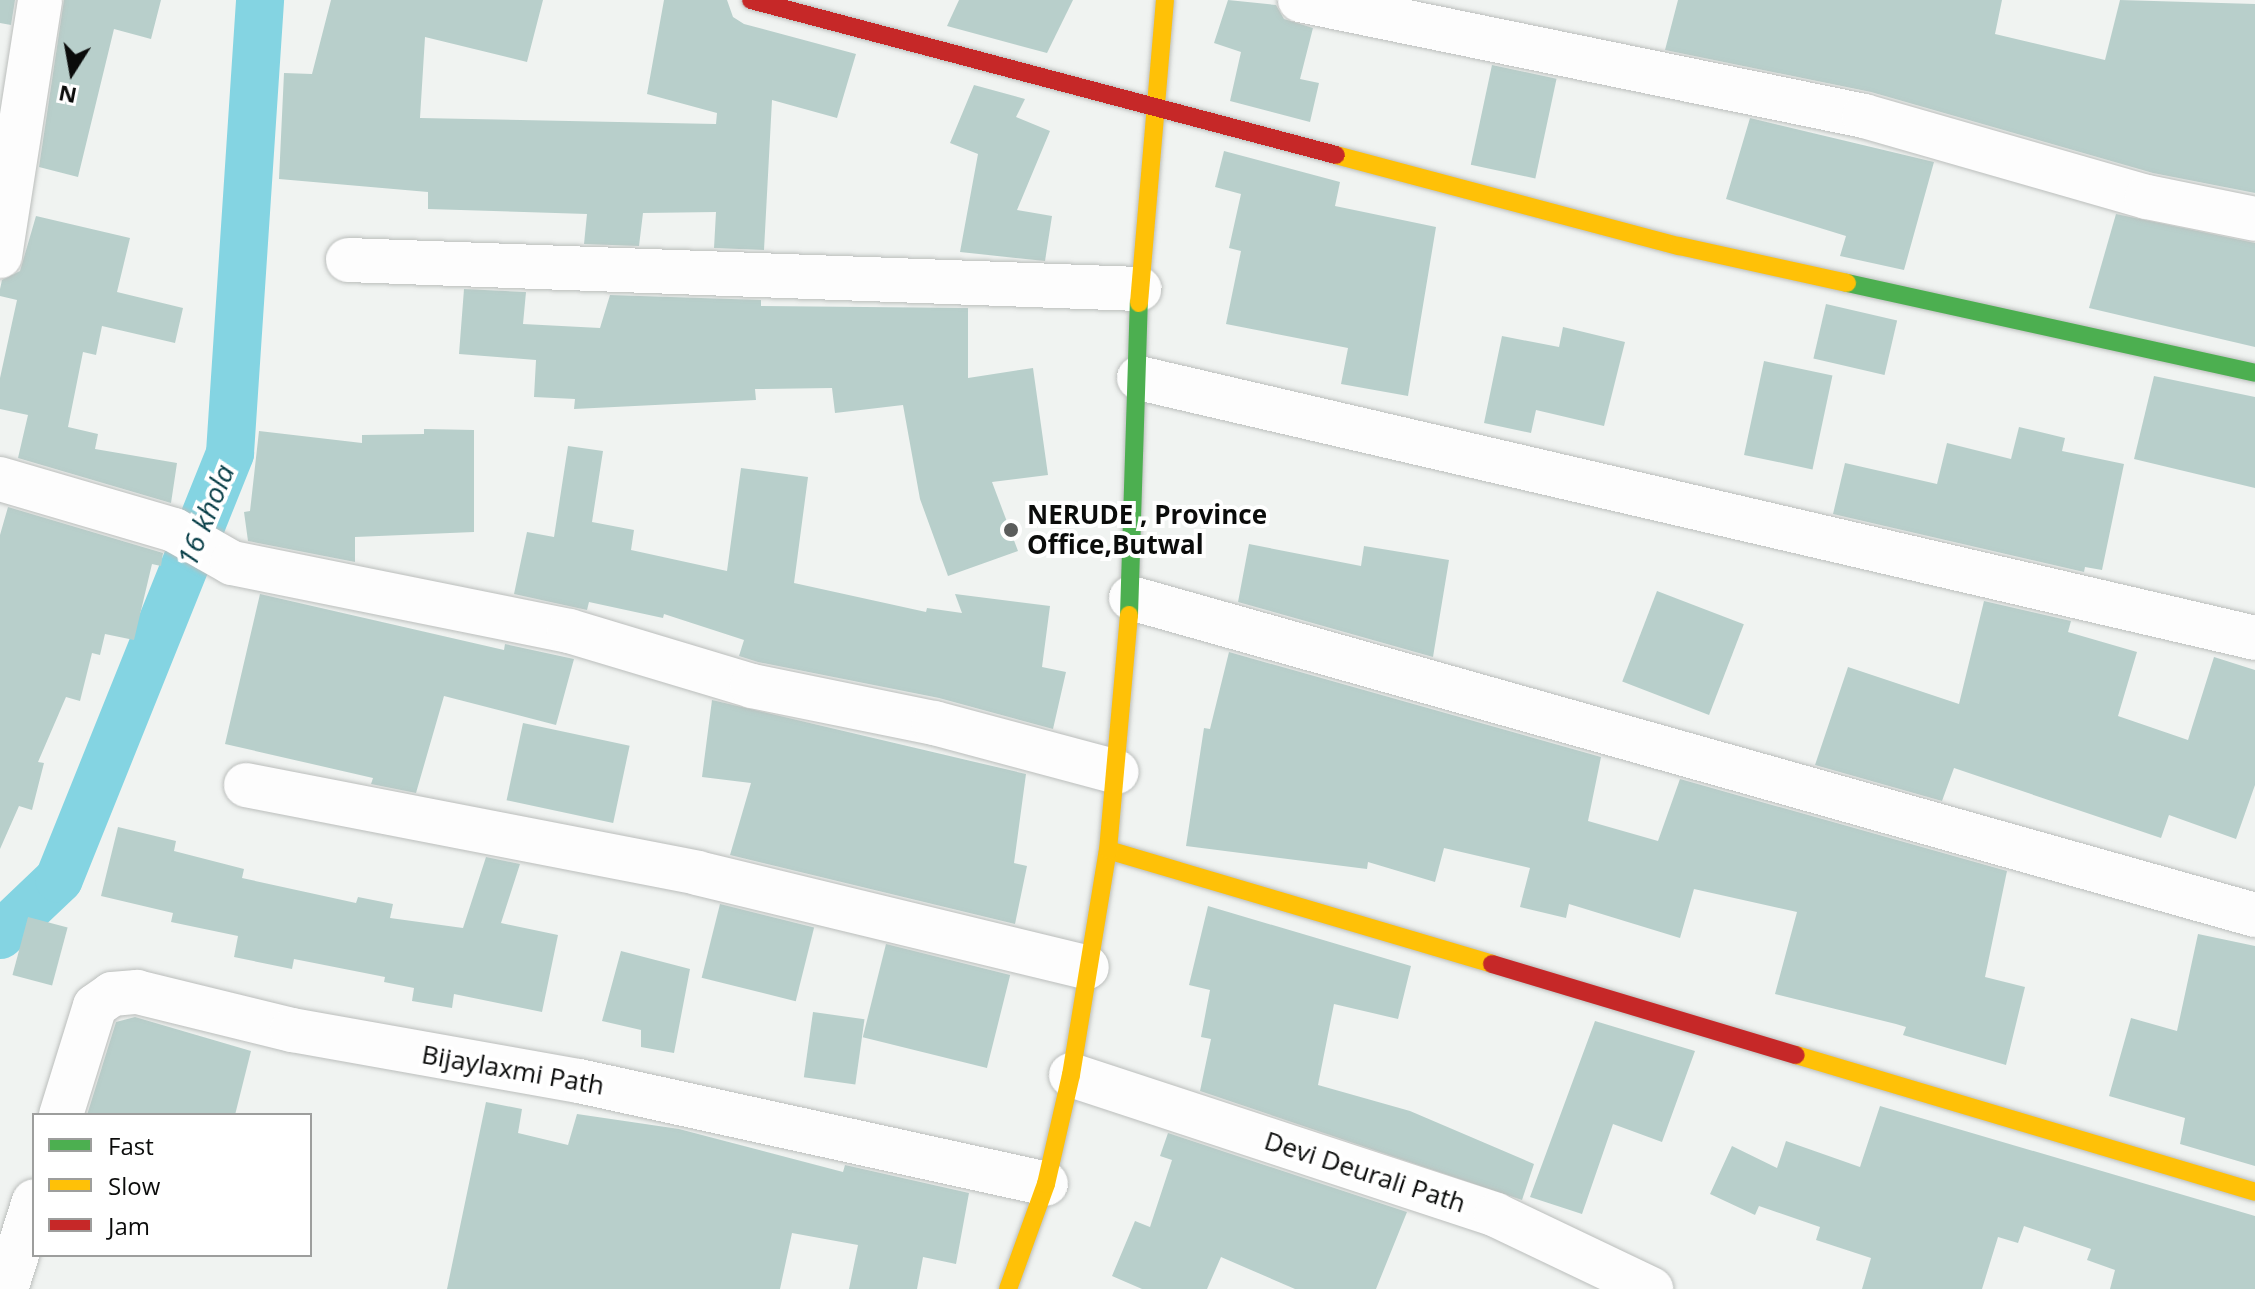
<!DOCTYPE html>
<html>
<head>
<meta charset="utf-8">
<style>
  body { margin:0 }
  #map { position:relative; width:2255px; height:1289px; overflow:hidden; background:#f0f3f1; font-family:"Open Sans",sans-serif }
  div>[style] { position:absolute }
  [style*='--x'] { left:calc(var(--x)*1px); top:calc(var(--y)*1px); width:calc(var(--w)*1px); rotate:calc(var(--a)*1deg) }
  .canal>* { height:48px; margin:-24px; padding:0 24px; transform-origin:24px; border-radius:24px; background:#84d4e2 }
  .building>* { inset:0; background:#b8cfcb; transform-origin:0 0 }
  .roads { filter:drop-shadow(0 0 2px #bbbebc) drop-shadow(0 0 2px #bbbebc) }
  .street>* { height:44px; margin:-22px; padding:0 22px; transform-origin:22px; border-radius:22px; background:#fdfdfd }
  .fast>* { height:18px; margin:-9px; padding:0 9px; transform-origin:9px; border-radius:9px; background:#4caf50 }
  .slow>* { height:18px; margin:-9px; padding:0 9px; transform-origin:9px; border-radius:9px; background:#ffc107 }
  .jam>* { height:18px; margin:-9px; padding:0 9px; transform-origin:9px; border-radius:9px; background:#c62828 }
  .dots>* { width:22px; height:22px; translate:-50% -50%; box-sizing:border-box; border:4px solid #fff; border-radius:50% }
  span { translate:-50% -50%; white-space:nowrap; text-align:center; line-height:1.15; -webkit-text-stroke:8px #fff; paint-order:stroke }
  .poi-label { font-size:26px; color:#0b0c0b; font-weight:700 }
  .left { translate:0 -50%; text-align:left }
  .street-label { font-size:26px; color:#0b0c0b }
  .water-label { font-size:28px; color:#063d46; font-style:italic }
  .legend { position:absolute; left:32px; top:1113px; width:280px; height:144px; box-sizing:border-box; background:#fff; border:2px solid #9d9e9d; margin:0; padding:10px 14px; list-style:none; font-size:24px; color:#0b0c0b }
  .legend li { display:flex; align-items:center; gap:16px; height:40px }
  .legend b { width:40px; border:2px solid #9d9e9d }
  .north { position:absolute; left:32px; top:32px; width:80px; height:80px; -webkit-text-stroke:6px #fff; paint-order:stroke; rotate:191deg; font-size:22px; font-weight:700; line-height:32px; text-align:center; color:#0b0c0b }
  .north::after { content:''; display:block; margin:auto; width:28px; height:36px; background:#0b0c0b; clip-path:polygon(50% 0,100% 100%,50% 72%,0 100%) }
</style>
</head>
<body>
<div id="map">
  <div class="canal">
    <div style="--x:0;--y:935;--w:81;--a:-43.5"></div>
    <div style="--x:59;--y:879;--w:459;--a:-68.1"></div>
    <div style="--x:230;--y:453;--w:454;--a:-86.2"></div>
  </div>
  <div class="building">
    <div style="clip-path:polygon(0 0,15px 0,11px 25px,0 23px)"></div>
    <div style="clip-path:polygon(64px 0,161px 0,151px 39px,114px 29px,78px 177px,39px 167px)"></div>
    <div style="clip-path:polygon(331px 0,543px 0,527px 62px,425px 37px,420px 118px,716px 124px,717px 113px,647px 94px,664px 0,727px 0,733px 17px,744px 24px,856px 54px,837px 118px,772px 100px,764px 250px,714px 248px,716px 212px,643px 213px,639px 246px,584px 244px,587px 214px,428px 209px,428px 192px,279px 179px,284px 73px,312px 74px)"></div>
    <div style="clip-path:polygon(959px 0,1073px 0,1047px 53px,947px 26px)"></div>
    <div style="clip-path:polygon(1228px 0,1276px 5px,1284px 19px,1313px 28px,1300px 79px,1319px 83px,1310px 122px,1230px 101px,1241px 52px,1214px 43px)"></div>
    <div style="clip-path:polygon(1678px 0,2002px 0,1995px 34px,2105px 60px,2120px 0,2255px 4px,2255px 193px,2153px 173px,1871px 92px,1665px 50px)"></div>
    <div style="left:1492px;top:65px;width:66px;height:102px;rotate:12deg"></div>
    <div style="clip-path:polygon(974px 85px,1025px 99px,1016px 117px,1050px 131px,1017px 210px,1052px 216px,1045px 261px,960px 252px,978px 154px,950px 143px)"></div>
    <div style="clip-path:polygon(1750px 118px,1934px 162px,1904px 270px,1840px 256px,1846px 236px,1726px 199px)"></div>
    <div style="clip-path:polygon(1224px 151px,1340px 182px,1335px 206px,1436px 227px,1408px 396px,1341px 384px,1348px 348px,1226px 324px,1241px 251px,1229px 248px,1241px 194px,1215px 187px)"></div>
    <div style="clip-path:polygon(2116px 214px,2255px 243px,2255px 347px,2089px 308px)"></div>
    <div style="clip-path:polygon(36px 216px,130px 238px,117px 292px,183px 308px,175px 343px,102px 326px,96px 355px,83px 352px,68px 427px,98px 434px,95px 449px,177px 463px,171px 503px,18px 458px,28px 415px,0 409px,0 378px,17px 300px,0 296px,0 289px,2px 280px,20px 271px)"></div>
    <div style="clip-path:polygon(464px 289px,526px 292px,523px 324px,600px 328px,610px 295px,761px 300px,761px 306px,968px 308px,968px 378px,1033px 368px,1048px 475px,992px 482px,1018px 551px,948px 576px,920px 499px,903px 405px,835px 413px,832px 388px,755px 389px,756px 400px,574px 409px,575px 399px,534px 397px,536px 360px,459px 354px)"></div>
    <div style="left:1826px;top:304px;width:73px;height:56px;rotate:13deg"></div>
    <div style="clip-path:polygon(1563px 327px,1625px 342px,1604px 426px,1536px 410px,1531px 433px,1484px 423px,1502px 336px,1559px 347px)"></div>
    <div style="left:1764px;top:361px;width:70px;height:96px;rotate:12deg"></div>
    <div style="clip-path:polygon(2154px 376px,2255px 397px,2255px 488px,2134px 459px)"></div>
    <div style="clip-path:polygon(2019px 427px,2065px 438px,2062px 451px,2124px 464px,2102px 570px,2085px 567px,2084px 572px,1833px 514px,1845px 463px,1937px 484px,1947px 443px,2011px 459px)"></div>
    <div style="clip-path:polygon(424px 429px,474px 430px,474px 532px,355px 537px,355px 562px,248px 541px,244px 512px,250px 511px,259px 431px,362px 443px,362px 435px,424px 434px)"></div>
    <div style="clip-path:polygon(568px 446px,603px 451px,592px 522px,634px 530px,631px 550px,727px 571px,741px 468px,808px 477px,794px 583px,926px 612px,927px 608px,962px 613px,955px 594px,1050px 606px,1042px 667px,1066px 672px,1053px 729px,939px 698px,758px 662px,739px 656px,744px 640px,664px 614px,663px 618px,589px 602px,587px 610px,514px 594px,527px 532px,554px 537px)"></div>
    <div style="clip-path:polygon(8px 507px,163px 553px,161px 566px,152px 564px,134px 640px,105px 634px,100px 655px,92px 653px,80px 701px,66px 697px,38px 762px,44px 763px,32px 810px,19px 806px,0 849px,0 535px)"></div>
    <div style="clip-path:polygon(1249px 544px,1361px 566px,1364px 546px,1449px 560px,1433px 657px,1238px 602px)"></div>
    <div style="left:1657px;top:591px;width:93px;height:97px;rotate:21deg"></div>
    <div style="clip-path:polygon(260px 594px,504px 650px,505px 644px,574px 659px,556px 725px,444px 696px,416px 793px,371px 784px,373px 778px,225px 744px)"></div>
    <div style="clip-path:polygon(1984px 601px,2071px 621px,2068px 632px,2137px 652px,2118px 716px,2188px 740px,2214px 657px,2255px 670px,2255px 785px,2236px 839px,2169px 815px,2161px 838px,1954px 768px,1942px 801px,1815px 765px,1848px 667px,1959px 704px)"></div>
    <div style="clip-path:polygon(1229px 652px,1601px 757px,1588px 821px,1658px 841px,1680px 779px,2007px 871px,1985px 977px,2025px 987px,2006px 1065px,1903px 1035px,1906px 1027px,1896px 1024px,1775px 994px,1797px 912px,1694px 889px,1680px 938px,1569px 904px,1566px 918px,1520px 907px,1530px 868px,1444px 848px,1435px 882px,1368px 862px,1367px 869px,1186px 846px,1204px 728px,1210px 729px)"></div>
    <div style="clip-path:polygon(712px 700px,1026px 774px,1014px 863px,1027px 866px,1015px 924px,730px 855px,751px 783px,702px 777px)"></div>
    <div style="left:523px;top:723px;width:109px;height:79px;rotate:12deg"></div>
    <div style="clip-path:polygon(118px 827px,176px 841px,174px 851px,244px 869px,242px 878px,356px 903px,358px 897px,393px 904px,390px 918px,463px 928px,486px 857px,520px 864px,501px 923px,558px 935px,542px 1012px,454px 994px,452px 1008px,412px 1001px,414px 988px,384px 982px,385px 977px,294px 959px,292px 969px,234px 957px,238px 936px,171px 922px,173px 913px,101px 896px)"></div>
    <div style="left:720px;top:904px;width:97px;height:76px;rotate:14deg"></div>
    <div style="clip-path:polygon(1208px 906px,1411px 966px,1398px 1019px,1334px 1004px,1318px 1085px,1410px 1111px,1534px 1164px,1522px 1200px,1200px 1091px,1211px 1039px,1201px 1037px,1210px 990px,1189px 985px)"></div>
    <div style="left:28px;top:917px;width:41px;height:60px;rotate:15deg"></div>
    <div style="clip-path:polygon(2198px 934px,2255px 946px,2255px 1166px,2180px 1144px,2185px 1118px,2109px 1096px,2131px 1018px,2177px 1031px)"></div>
    <div style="left:886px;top:944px;width:128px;height:96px;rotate:14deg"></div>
    <div style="clip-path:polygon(621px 951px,690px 969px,674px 1053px,641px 1047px,641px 1030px,602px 1021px)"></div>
    <div style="left:813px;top:1012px;width:52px;height:66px;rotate:8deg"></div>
    <div style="clip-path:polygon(135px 1017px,251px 1051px,235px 1115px,87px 1115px,116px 1022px)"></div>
    <div style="clip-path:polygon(1595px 1021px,1695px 1051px,1662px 1142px,1613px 1124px,1582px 1214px,1530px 1197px)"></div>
    <div style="clip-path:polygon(486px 1102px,522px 1109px,518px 1133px,568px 1145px,577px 1114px,679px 1129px,843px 1172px,845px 1165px,969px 1193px,956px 1264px,923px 1257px,917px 1289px,849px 1289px,858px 1245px,792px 1233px,780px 1289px,447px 1289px)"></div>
    <div style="clip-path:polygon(1880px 1106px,2255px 1216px,2255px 1289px,2110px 1289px,2115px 1270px,2087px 1260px,2091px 1249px,2024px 1226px,2018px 1243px,1998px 1237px,1982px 1289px,1862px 1289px,1871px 1258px,1816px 1240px,1820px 1227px,1759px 1206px,1755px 1215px,1710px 1194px,1732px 1146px,1777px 1168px,1786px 1141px,1860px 1167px)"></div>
    <div style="clip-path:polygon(1168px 1133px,1407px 1212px,1376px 1289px,1295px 1289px,1221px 1257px,1207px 1289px,1142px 1289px,1112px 1276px,1135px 1221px,1150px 1227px,1172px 1160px,1160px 1156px)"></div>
  </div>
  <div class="roads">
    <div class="street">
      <div style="--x:1300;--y:0;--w:576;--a:11.62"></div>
      <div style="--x:1864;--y:116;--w:294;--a:16"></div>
      <div style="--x:2147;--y:197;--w:110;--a:11.5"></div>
      <div style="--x:0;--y:256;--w:259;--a:-81.1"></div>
      <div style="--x:348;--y:260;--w:792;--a:2.1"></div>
      <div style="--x:1139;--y:378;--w:1146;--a:13.11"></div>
      <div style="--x:0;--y:479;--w:181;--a:16.3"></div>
      <div style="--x:174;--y:530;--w:67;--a:29.6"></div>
      <div style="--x:232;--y:563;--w:344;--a:11.4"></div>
      <div style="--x:569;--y:631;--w:191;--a:16.7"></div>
      <div style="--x:752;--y:686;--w:186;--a:11.5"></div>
      <div style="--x:934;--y:723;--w:189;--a:15"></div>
      <div style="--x:1131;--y:598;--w:1168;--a:15.75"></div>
      <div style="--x:246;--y:785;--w:460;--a:11"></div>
      <div style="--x:697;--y:873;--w:401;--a:13.6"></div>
      <div style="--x:1071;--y:1075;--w:447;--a:18.2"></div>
      <div style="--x:1496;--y:1215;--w:172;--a:25.5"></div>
      <div style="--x:61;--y:1115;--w:114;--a:-72.7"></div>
      <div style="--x:95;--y:1006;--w:21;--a:-35"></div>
      <div style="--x:112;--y:994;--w:25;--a:-5"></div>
      <div style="--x:137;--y:992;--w:160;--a:13.8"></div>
      <div style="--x:292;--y:1030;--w:291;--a:10.1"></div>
      <div style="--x:579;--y:1081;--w:478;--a:12.4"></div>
      <div style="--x:6;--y:1289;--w:92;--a:-72.3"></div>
    </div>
    <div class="fast">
      <div style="--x:1847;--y:283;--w:418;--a:12.4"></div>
      <div style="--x:1129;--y:615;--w:312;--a:-88.2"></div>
    </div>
    <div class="slow">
      <div style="--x:1336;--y:155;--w:355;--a:14.9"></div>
      <div style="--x:1679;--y:246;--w:172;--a:12.4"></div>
      <div style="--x:1139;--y:303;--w:304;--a:-85.1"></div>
      <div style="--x:1108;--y:850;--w:401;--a:16.5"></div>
      <div style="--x:1796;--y:1055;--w:479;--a:16.6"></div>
      <div style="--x:1008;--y:1289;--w:112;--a:-70.1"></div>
      <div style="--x:1046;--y:1184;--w:112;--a:-77.1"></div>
      <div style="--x:1071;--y:1075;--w:228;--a:-80.7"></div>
      <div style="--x:1108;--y:850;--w:236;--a:-84.9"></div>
    </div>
    <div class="jam">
      <div style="--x:751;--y:0;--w:605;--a:14.84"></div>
      <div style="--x:1492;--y:964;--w:317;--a:16.7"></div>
    </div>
  </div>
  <div class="dots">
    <div style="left:1011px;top:530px;background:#5b5d5c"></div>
  </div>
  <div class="poi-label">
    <span class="left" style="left:1027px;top:530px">NERUDE , Province<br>Office,Butwal</span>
  </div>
  <div class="street-label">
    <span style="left:513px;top:1070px;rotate:10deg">Bijaylaxmi Path</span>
    <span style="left:1365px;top:1172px;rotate:18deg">Devi Deurali Path</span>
  </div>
  <div class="water-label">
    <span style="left:205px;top:515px;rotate:-68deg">16 khola</span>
  </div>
  <ul class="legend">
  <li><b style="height:10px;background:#4caf50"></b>Fast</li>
  <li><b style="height:10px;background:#ffc107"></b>Slow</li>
  <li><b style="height:10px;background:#c62828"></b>Jam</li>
  </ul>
  <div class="north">N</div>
</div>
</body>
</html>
